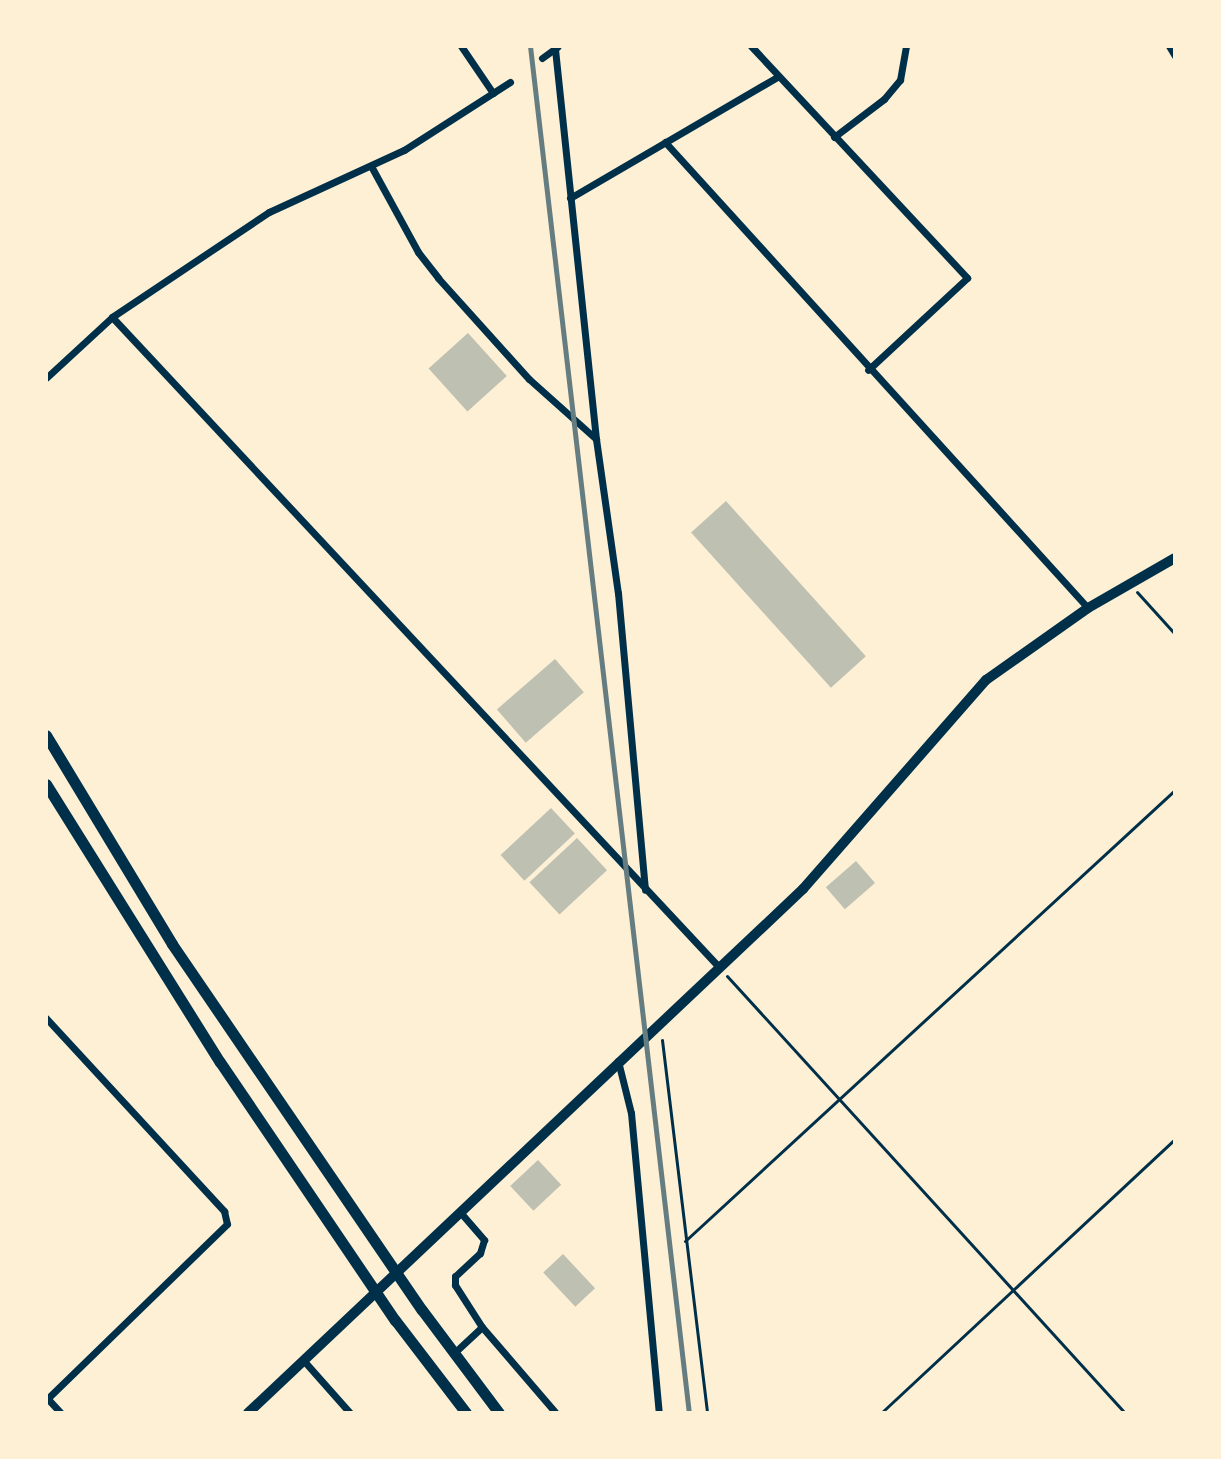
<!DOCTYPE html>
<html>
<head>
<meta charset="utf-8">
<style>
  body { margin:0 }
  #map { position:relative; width:1221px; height:1459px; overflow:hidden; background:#fdf0d5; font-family:Merriweather,serif }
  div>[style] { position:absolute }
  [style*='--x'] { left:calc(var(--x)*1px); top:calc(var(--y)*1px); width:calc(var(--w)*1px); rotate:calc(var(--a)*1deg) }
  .building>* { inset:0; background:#bec0b2; transform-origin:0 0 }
  .path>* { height:3px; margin:-1.5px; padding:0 1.5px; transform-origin:1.5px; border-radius:1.5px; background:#003049 }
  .minor>* { height:7px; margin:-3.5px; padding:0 3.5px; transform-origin:3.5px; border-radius:3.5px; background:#003049 }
  .secondary>* { height:10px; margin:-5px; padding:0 5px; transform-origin:5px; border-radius:5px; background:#003049 }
  .trunk>* { height:11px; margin:-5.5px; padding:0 5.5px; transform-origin:5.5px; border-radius:5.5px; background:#003049 }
  .rail>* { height:5px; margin:-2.5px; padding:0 2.5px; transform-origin:2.5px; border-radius:2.5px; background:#657d81 }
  span { translate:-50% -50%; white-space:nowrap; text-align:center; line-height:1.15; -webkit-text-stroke:8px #fdf0d5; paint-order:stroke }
  .frame { position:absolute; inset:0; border:48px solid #fdf0d5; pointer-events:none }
</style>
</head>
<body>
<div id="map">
  <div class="building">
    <div style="left:468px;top:333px;width:58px;height:53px;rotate:48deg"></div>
    <div style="left:726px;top:501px;width:209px;height:47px;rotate:48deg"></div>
    <div style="left:555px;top:659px;width:44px;height:77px;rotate:49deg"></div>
    <div style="left:551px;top:808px;width:35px;height:69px;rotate:47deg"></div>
    <div style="left:577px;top:838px;width:44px;height:65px;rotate:47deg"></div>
    <div style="left:856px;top:861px;width:29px;height:40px;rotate:49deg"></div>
    <div style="left:538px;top:1160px;width:34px;height:38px;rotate:47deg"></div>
    <div style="left:563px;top:1254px;width:47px;height:27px;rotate:47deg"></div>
  </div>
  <div class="path">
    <div style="--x:1137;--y:592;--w:57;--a:47.9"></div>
    <div style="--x:727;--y:976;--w:591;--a:47.67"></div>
    <div style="--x:662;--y:1040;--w:376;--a:83.1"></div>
    <div style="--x:685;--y:1241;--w:666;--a:-42.63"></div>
    <div style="--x:881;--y:1413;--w:402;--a:-43"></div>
  </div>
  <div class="minor">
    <div style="--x:461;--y:46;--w:57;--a:55.8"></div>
    <div style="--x:751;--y:46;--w:317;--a:47"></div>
    <div style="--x:967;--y:278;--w:135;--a:137.1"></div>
    <div style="--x:1169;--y:46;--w:12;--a:59"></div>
    <div style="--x:555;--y:49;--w:392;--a:84"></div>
    <div style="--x:596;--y:439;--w:156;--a:81.9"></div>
    <div style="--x:618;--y:593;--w:298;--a:84.8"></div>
    <div style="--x:542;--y:58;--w:19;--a:-36"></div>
    <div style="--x:834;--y:137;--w:63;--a:-37.2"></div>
    <div style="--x:884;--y:99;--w:25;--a:-50"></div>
    <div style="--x:900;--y:80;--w:35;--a:-80"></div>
    <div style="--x:665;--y:142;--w:629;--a:47.77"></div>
    <div style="--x:371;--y:166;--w:98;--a:61.3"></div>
    <div style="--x:418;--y:252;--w:33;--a:52"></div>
    <div style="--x:438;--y:278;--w:136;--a:48"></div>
    <div style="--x:529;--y:379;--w:90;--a:41.8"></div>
    <div style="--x:570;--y:198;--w:240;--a:-30.3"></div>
    <div style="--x:112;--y:317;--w:889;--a:46.96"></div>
    <div style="--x:46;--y:378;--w:90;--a:-42.7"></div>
    <div style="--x:112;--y:317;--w:189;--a:-33.8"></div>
    <div style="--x:269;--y:212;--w:149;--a:-24.7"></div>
    <div style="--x:404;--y:150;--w:126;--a:-32.7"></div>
    <div style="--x:46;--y:1018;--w:263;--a:47.3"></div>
    <div style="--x:224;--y:1211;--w:13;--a:77"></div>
    <div style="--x:227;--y:1224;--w:250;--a:135.8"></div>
    <div style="--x:618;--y:1061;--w:54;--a:76"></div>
    <div style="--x:631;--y:1113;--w:301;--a:84.7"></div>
    <div style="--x:460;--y:1212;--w:37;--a:49"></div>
    <div style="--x:484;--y:1240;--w:14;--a:107"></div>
    <div style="--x:480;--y:1253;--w:34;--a:137"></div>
    <div style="--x:455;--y:1276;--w:9;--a:90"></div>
    <div style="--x:455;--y:1285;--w:50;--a:57.3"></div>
    <div style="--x:482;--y:1327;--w:113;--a:49.3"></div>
    <div style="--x:454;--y:1353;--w:38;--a:-43"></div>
    <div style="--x:304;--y:1361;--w:69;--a:48.5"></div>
    <div style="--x:46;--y:1397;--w:22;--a:47"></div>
  </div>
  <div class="secondary">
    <div style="--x:248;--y:1413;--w:763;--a:-43.35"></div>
    <div style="--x:803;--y:889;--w:278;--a:-48.8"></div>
    <div style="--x:986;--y:680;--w:125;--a:-35.2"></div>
    <div style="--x:1088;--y:608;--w:100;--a:-29.9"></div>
  </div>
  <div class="trunk">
    <div style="--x:46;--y:735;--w:244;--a:58.9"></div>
    <div style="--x:172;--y:944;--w:443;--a:55.7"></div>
    <div style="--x:422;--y:1310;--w:129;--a:53.2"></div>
    <div style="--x:46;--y:784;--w:328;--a:58"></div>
    <div style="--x:220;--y:1062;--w:312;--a:55.9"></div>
    <div style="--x:395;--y:1320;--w:117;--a:52.6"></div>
  </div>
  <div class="rail">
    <div style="--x:530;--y:46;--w:1376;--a:83.37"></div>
  </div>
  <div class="frame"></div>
</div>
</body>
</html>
